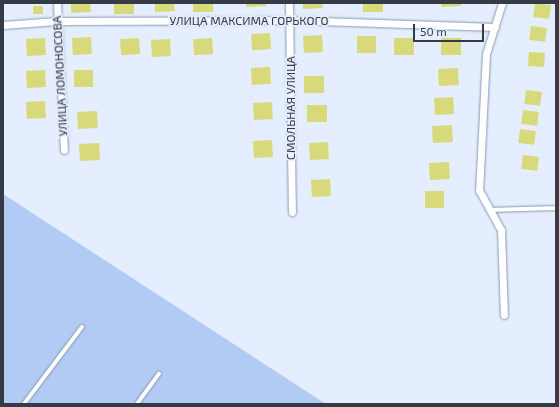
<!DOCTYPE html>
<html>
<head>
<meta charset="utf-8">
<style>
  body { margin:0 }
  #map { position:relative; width:559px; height:407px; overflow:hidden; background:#e5eefe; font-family:"Exo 2",sans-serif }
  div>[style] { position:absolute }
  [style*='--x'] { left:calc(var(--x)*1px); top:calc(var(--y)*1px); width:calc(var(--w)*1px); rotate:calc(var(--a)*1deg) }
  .green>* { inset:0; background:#b2cbf5 }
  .building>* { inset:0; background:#d7d97b; transform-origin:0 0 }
  .roads { filter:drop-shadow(0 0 1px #8a98b0) drop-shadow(0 0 1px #8a98b0) }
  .service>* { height:3.5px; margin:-1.75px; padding:0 1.75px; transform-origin:1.75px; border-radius:1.75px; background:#fff }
  .minor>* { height:7px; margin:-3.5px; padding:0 3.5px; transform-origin:3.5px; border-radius:3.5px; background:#fff }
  span { translate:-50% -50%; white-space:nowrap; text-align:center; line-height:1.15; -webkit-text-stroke:3.5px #e5eefe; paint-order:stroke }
  .street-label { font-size:12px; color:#353b45 }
  .frame { position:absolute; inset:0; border:4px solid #353b45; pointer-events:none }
  .scale { position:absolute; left:413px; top:24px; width:71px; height:18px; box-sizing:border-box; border:2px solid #353b45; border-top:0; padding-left:5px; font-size:12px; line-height:14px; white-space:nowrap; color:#353b45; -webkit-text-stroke:3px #e5eefe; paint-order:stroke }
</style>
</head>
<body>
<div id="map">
  <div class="green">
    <div style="clip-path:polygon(3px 194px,326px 404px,3px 404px)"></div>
  </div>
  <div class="building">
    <div style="clip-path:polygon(71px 3px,90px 3px,91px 12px,71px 13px)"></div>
    <div style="left:114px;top:3px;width:20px;height:11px"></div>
    <div style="clip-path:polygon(155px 3px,174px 3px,175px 11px,155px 12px)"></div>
    <div style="left:193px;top:3px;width:20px;height:9px"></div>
    <div style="clip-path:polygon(246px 3px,266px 3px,266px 6px,246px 7px)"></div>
    <div style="clip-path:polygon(303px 3px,322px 3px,323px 8px,303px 9px)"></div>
    <div style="left:363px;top:3px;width:20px;height:9px"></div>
    <div style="clip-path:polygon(441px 3px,461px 3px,461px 6px,441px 7px)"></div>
    <div style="left:535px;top:3px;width:16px;height:14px;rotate:7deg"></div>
    <div style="left:43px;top:6px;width:8px;height:10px;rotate:90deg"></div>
    <div style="left:531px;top:26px;width:16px;height:14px;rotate:7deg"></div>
    <div style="left:270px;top:33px;width:16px;height:19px;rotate:86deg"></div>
    <div style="left:322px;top:35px;width:17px;height:19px;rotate:87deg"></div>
    <div style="left:357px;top:36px;width:19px;height:17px"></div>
    <div style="left:91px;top:37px;width:17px;height:19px;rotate:87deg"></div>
    <div style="left:45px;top:38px;width:17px;height:19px;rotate:87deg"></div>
    <div style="left:139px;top:38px;width:16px;height:19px;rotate:86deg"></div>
    <div style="left:212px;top:38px;width:16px;height:19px;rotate:86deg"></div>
    <div style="left:394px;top:38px;width:20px;height:17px"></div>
    <div style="left:461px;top:38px;width:17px;height:20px;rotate:90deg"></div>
    <div style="left:170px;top:39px;width:17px;height:19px;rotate:87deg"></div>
    <div style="left:529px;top:52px;width:16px;height:14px;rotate:4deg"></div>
    <div style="left:270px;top:67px;width:17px;height:19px;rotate:87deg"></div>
    <div style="left:458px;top:68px;width:17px;height:20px;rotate:87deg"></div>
    <div style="left:45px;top:70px;width:17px;height:19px;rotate:87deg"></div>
    <div style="left:74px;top:70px;width:19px;height:17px"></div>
    <div style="left:324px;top:76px;width:17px;height:20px;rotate:90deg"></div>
    <div style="left:526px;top:90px;width:16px;height:14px;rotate:7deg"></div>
    <div style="left:453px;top:97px;width:17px;height:19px;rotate:87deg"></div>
    <div style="left:45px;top:101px;width:17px;height:19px;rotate:87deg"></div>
    <div style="left:272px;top:102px;width:17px;height:19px;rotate:87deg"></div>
    <div style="left:327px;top:105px;width:17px;height:20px;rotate:90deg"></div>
    <div style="left:523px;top:110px;width:16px;height:14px;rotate:7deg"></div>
    <div style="left:97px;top:111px;width:17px;height:20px;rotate:87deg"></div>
    <div style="left:452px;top:125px;width:17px;height:20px;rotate:87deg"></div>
    <div style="left:520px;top:129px;width:16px;height:14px;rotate:7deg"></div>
    <div style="left:272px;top:140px;width:17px;height:19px;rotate:87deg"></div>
    <div style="left:328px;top:142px;width:17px;height:19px;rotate:87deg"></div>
    <div style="left:99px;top:143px;width:17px;height:20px;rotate:87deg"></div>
    <div style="left:523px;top:155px;width:16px;height:14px;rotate:7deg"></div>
    <div style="left:449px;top:162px;width:17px;height:20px;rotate:87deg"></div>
    <div style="left:330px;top:179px;width:17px;height:19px;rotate:87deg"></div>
    <div style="left:425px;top:191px;width:19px;height:17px"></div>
  </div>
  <div class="roads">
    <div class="service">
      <div style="--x:490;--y:210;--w:66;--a:-1.7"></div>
      <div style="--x:24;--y:404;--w:96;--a:-53"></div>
      <div style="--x:137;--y:404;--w:37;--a:-54"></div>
    </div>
    <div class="minor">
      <div style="--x:57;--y:3;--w:147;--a:87.3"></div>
      <div style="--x:289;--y:3;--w:209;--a:89.2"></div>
      <div style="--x:502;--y:3;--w:53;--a:107.4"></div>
      <div style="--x:486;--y:54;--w:136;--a:92.9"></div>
      <div style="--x:479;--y:190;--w:46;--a:61.2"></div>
      <div style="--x:501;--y:230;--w:85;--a:88"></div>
      <div style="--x:3;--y:25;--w:54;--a:-4.2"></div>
      <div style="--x:57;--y:21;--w:234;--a:-0.2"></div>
      <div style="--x:291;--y:20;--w:204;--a:2"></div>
    </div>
  </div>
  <div class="street-label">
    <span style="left:249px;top:21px">УЛИЦА МАКСИМА ГОРЬКОГО</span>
    <span style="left:60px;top:76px;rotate:-93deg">УЛИЦА ЛОМОНОСОВА</span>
    <span style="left:291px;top:108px;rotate:-90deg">СМОЛЬНАЯ УЛИЦА</span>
  </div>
  <div class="frame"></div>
  <div class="scale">50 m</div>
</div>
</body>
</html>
